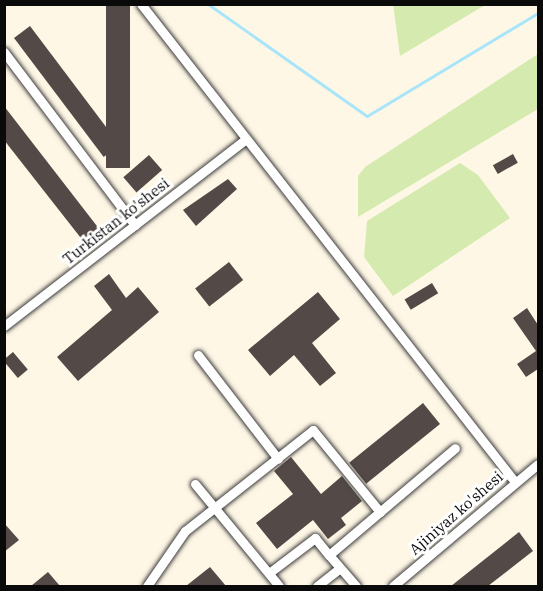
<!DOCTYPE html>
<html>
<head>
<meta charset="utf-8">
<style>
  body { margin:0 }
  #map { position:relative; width:543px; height:591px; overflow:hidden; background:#fff7e6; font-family:"IBM Plex Serif",serif }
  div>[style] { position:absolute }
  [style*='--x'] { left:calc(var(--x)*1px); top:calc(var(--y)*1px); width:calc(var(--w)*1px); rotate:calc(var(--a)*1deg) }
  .green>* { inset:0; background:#d5eaaf }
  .stream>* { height:3px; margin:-1.5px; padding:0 1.5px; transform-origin:1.5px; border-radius:1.5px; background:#a8e5f9 }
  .building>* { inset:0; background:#534946; transform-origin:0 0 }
  .roads { filter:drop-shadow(0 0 2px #3d3d3d) drop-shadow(0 0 2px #3d3d3d) }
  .street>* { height:9px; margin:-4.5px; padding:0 4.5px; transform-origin:4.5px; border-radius:4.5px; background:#fff }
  span { translate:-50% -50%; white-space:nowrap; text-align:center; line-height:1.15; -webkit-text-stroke:6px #fff; paint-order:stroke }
  .street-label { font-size:15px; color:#0a0a0a }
  .frame { position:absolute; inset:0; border:6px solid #0a0a0a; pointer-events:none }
</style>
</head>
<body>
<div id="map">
  <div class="green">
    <div style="clip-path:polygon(393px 4px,485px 4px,485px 5px,400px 56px)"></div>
    <div style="clip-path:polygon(538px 54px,538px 109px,358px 217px,358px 176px,365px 167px)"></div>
    <div style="clip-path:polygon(460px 163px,478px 175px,510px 218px,393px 296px,364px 257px,367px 221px)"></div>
  </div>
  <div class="stream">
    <div style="--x:208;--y:4;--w:194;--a:35.2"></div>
    <div style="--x:367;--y:116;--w:200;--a:-31.1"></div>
  </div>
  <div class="building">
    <div style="left:106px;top:4px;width:24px;height:164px"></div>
    <div style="left:30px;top:26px;width:149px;height:20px;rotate:53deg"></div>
    <div style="clip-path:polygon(4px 106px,100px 230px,84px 242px,4px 140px)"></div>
    <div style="left:513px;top:154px;width:10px;height:23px;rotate:61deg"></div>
    <div style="left:149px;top:155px;width:20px;height:34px;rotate:49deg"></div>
    <div style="clip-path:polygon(228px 179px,237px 189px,196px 226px,183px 210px)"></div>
    <div style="left:229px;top:262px;width:23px;height:43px;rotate:52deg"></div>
    <div style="clip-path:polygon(109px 274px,126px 298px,138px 287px,159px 312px,78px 381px,57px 357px,112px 310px,94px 286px)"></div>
    <div style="left:432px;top:283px;width:12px;height:32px;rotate:59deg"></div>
    <div style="clip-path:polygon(318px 292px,340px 319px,312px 343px,336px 373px,320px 386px,294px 355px,270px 376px,248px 350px)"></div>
    <div style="clip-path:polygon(527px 308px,538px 325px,538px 369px,526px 377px,517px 364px,536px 351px,513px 318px)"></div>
    <div style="left:13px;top:352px;width:23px;height:13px;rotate:50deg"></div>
    <div style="left:423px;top:403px;width:27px;height:95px;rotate:51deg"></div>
    <div style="clip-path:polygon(291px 457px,321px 494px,342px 476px,362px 501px,341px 518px,346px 525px,328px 539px,313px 520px,277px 549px,256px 523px,293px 494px,274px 471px)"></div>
    <div style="clip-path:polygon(4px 523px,19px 540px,4px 552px)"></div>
    <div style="clip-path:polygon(519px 532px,533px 551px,488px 586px,451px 586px)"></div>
    <div style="clip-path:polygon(210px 567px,226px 586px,186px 586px)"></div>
    <div style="clip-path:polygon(48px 572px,60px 586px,31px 586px)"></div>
  </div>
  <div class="roads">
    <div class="street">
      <div style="--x:141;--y:4;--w:607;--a:51.96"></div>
      <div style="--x:4;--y:52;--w:217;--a:52.9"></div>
      <div style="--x:4;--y:326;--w:306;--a:-37.7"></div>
      <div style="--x:198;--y:355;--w:131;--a:52.4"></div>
      <div style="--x:195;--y:484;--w:132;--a:50.5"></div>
      <div style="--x:329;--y:555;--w:41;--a:48.9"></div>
      <div style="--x:269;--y:573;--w:58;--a:-37.3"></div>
      <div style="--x:315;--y:538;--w:22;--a:51"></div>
      <div style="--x:329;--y:555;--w:165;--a:-40.3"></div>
      <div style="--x:147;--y:586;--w:67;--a:-55.4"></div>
      <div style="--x:185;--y:531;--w:163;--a:-38.3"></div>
      <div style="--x:313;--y:430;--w:106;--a:50.7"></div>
      <div style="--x:317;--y:586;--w:29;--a:-38"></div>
      <div style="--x:393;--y:586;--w:189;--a:-40.1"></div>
    </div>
  </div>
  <div class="street-label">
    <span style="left:116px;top:221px;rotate:-38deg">Turkistan ko'shesi</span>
    <span style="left:456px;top:513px;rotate:-41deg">Ajiniyaz ko'shesi</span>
  </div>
  <div class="frame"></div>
</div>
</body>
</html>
